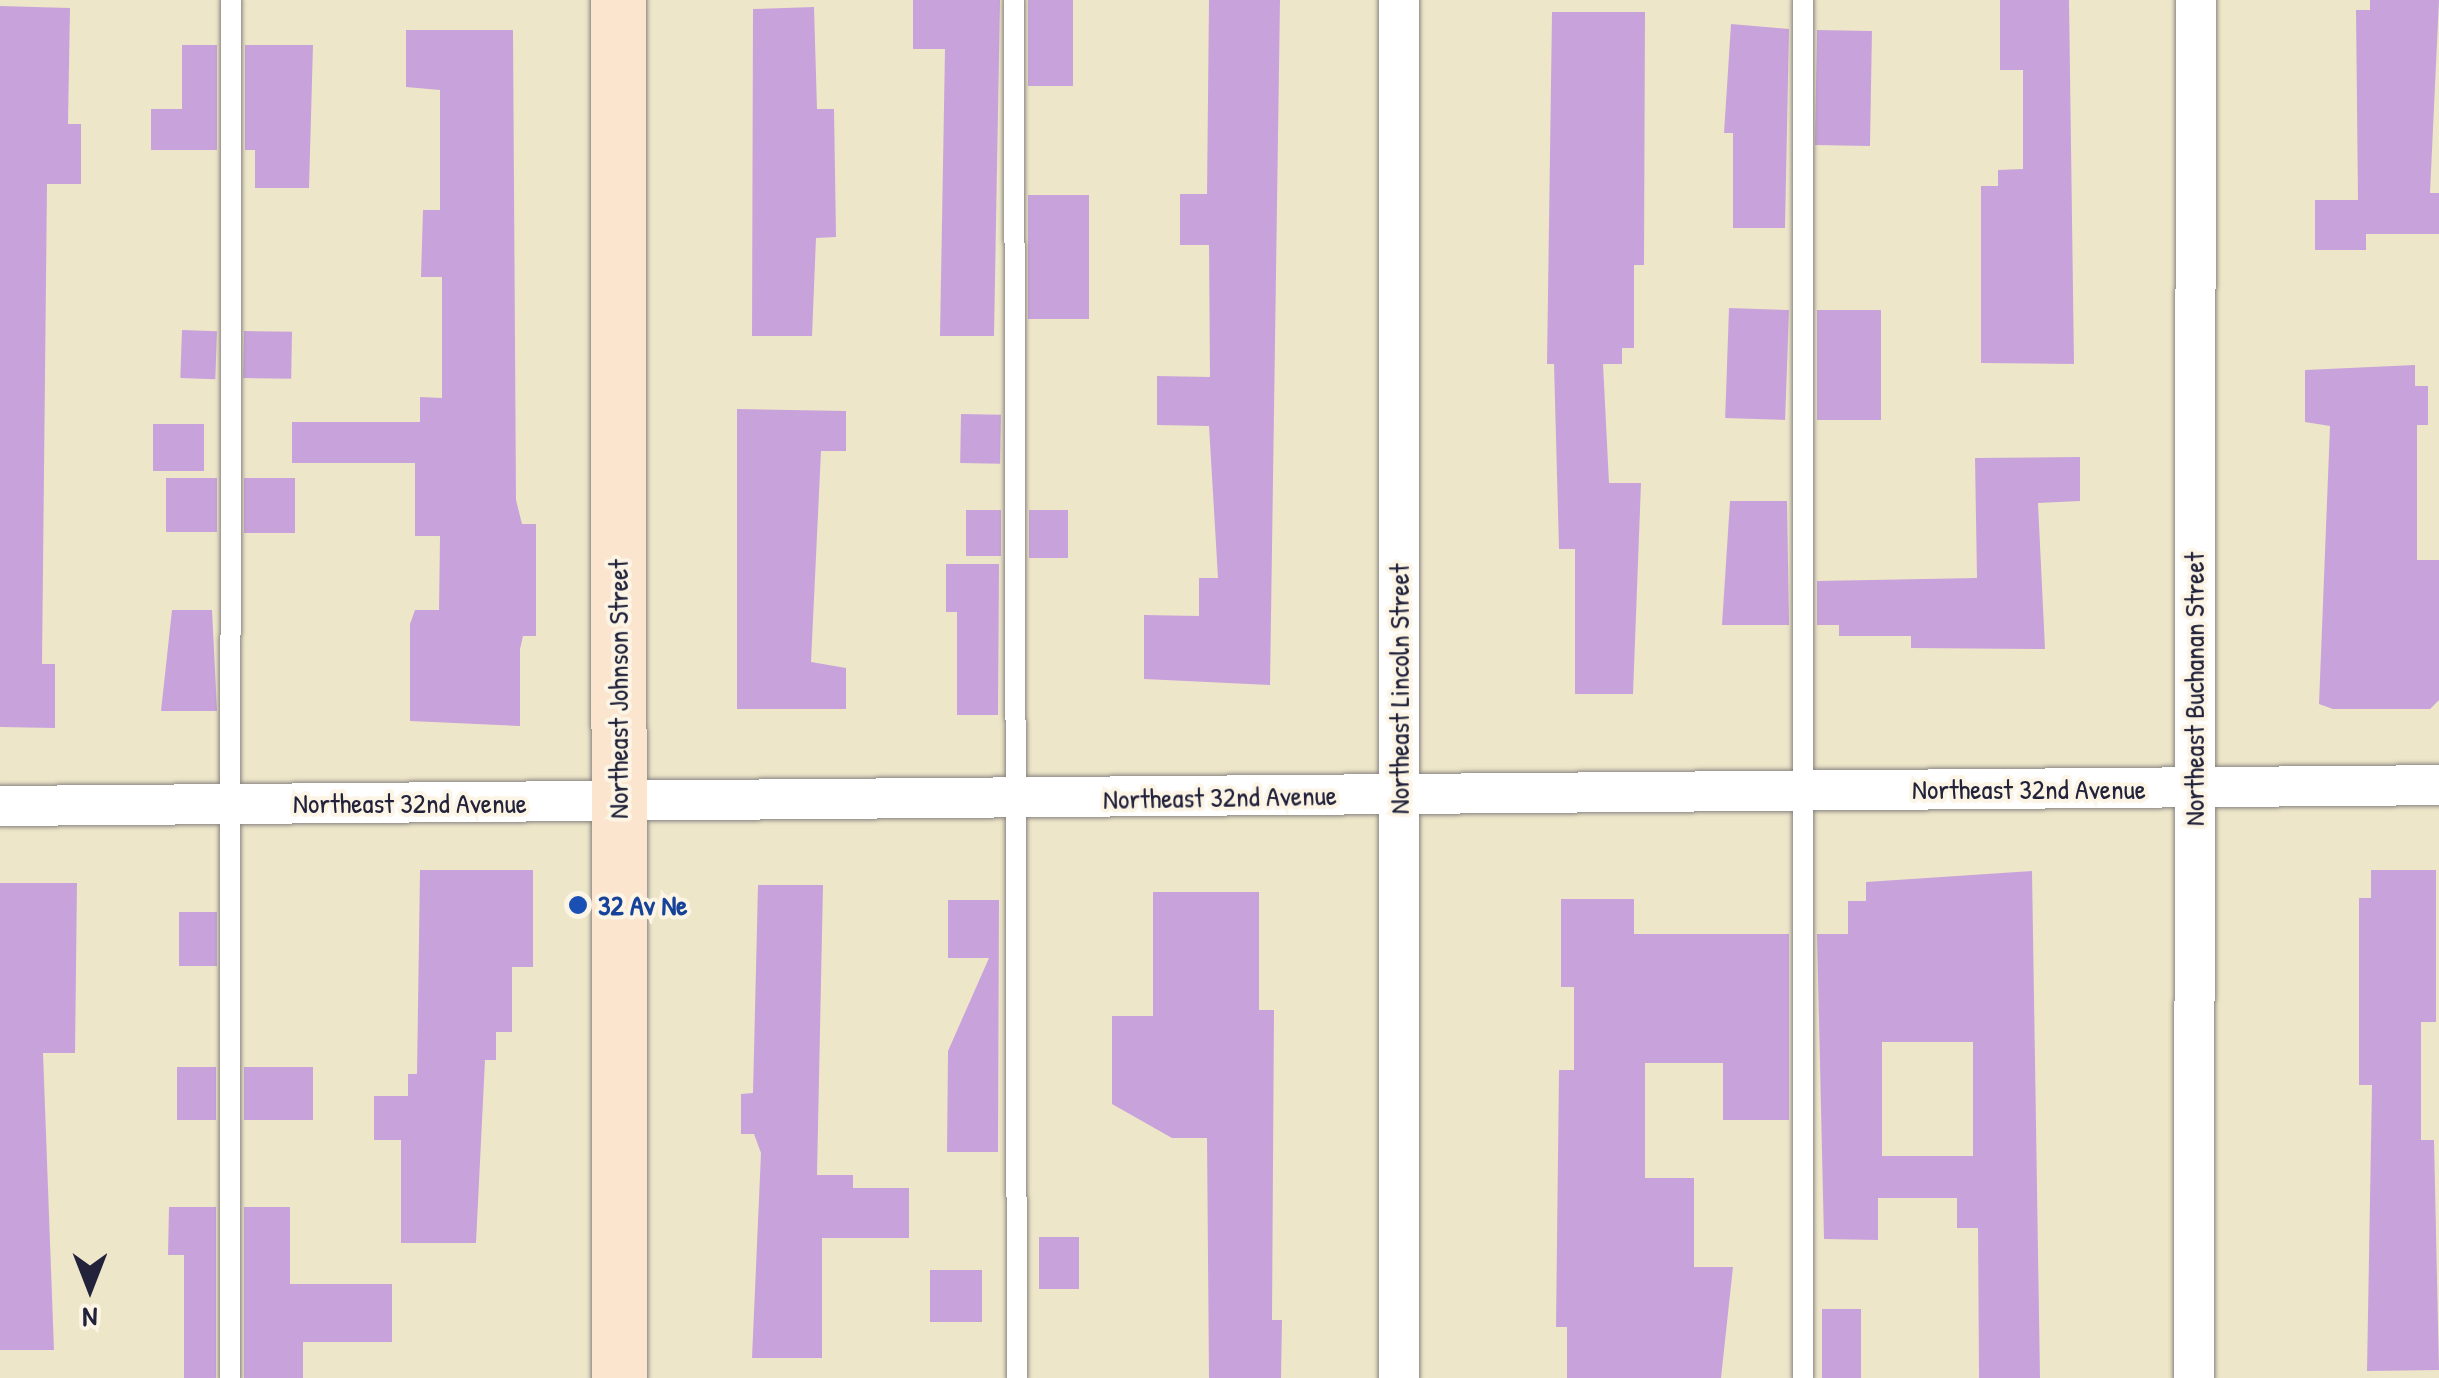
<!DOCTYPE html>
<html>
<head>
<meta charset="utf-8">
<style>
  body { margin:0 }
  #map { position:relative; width:2439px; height:1378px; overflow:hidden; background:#eee6c8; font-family:"Patrick Hand",sans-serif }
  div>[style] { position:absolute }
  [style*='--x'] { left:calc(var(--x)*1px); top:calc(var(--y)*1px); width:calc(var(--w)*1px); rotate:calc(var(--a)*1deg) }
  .building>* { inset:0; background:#c8a3db; transform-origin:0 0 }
  .roads { filter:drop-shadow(0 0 2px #888482) drop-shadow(0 0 2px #888482) }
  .lane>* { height:20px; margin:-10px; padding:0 10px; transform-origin:10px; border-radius:10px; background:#fff }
  .street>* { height:40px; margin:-20px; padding:0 20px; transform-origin:20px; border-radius:20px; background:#fff }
  .secondary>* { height:55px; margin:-27.5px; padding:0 27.5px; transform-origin:27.5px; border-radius:27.5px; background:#fbe5cf }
  .dots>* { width:28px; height:28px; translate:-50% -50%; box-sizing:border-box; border:5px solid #fcf5e5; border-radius:50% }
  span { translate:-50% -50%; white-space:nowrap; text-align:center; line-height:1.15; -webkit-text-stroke:8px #fcf5e5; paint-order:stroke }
  .street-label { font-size:28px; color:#22223b }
  .transit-label { font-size:28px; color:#164399; font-weight:700 }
  .left { translate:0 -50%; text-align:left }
  .north { position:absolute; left:40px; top:1238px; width:100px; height:100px; -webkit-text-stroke:8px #fcf5e5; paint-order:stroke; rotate:180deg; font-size:28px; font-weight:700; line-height:40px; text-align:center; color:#22223b }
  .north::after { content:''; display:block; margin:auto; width:35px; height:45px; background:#22223b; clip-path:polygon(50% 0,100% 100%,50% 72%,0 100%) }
</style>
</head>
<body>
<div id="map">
  <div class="building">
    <div style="clip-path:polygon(913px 0,1000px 0,994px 336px,940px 336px,945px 49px,913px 49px)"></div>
    <div style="left:1028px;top:0;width:45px;height:86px"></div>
    <div style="clip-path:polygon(1209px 0,1280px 0,1270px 685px,1144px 679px,1144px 615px,1199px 616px,1199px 578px,1218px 578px,1209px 426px,1157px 425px,1157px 376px,1210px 377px,1209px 245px,1180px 245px,1180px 194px,1207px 194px)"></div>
    <div style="clip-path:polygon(2000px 0,2069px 0,2074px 364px,1981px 363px,1981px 186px,1998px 186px,1998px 170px,2023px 169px,2023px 70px,2000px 70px)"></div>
    <div style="clip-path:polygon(2370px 0,2439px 0,2430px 193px,2439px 193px,2439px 234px,2366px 234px,2366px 250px,2315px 250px,2315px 200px,2358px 200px,2356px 10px,2370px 10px)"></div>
    <div style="clip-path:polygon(0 6px,70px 8px,68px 124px,81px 124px,81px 184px,47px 184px,42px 664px,55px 664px,55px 728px,0 727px)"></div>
    <div style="clip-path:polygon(814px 7px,817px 109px,834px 109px,836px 237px,816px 238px,812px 336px,752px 336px,753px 9px)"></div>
    <div style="clip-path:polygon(1552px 12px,1645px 12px,1644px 265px,1634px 265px,1634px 348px,1622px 348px,1622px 364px,1603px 364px,1609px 483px,1641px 483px,1633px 694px,1575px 694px,1575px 549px,1559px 549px,1554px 364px,1547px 364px)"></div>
    <div style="clip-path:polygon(1731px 24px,1789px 29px,1785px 228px,1733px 228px,1733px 133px,1724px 133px)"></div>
    <div style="clip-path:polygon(406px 30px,513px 30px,516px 500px,522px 524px,536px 524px,536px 636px,523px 636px,520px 649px,520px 726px,410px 721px,410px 624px,415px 610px,439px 610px,440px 536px,415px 536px,415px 463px,292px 463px,292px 422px,420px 422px,420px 397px,442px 398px,442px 277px,421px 277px,423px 210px,440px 210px,440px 90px,406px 87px)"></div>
    <div style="left:1817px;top:30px;width:55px;height:115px;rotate:1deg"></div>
    <div style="clip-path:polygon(182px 45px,217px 45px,217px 150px,151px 150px,151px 109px,182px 109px)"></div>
    <div style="clip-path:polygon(245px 45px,313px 45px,309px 188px,255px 188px,255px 150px,245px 150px)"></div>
    <div style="left:1028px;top:195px;width:61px;height:124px"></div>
    <div style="left:1729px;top:308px;width:60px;height:110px;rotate:2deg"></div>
    <div style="left:1817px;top:310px;width:64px;height:110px"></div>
    <div style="left:182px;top:330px;width:35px;height:48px;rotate:2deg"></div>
    <div style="left:244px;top:331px;width:48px;height:47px;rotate:1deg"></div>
    <div style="clip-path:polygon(2415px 365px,2415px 386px,2428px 386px,2428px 425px,2417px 425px,2417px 560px,2439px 560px,2439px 700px,2430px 709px,2333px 709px,2319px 704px,2330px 426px,2305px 422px,2305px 370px)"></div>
    <div style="clip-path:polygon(737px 409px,846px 411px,846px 451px,821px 451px,811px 662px,846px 668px,846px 709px,737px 709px)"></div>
    <div style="left:961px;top:414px;width:40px;height:49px;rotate:1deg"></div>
    <div style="left:204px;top:424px;width:47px;height:51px;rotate:90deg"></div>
    <div style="clip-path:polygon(2080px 457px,2080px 501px,2038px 503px,2045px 649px,1911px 648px,1911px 636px,1839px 636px,1839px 625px,1817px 625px,1817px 581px,1977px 578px,1975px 458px)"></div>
    <div style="left:166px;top:478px;width:51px;height:54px"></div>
    <div style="left:244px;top:478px;width:51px;height:55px"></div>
    <div style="clip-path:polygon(1730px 501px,1787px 501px,1789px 625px,1722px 625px)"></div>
    <div style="left:966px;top:510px;width:35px;height:46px"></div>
    <div style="left:1029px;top:510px;width:39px;height:48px"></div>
    <div style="clip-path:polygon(946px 564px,999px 564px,998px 715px,957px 715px,957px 612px,946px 612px)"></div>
    <div style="clip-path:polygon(172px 610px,212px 610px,217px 711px,161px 711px)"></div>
    <div style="clip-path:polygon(420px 870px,533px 870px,533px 967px,512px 967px,512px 1032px,496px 1032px,496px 1060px,485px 1060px,476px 1243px,401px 1243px,401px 1140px,374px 1140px,374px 1096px,408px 1096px,408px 1074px,417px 1074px)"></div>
    <div style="clip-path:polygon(2371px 870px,2436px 870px,2436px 1022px,2421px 1022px,2421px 1140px,2434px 1140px,2439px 1370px,2367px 1371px,2372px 1085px,2359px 1085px,2359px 898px,2371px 898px)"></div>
    <div style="clip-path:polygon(evenodd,2032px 871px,2040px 1378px,1979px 1378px,1978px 1228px,1957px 1228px,1957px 1198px,1878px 1198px,1878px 1240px,1824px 1239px,1817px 934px,1848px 934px,1848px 901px,1866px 901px,1866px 882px,2032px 871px,1882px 1042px,1973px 1042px,1973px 1156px,1882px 1156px,1882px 1042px)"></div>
    <div style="clip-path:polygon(0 883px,77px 883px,75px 1053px,43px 1053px,54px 1350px,0 1350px)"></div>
    <div style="clip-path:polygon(758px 885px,823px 885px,817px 1175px,853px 1175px,853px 1188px,909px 1188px,909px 1238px,822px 1238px,822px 1358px,752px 1358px,761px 1153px,754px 1134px,741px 1134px,741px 1094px,753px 1093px)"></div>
    <div style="clip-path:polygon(1153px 892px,1259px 892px,1259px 1010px,1274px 1010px,1272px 1320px,1282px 1320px,1281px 1378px,1209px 1378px,1207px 1138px,1172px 1138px,1112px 1104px,1112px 1016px,1153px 1016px)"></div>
    <div style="clip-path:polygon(1561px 899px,1634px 899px,1634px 934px,1789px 934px,1789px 1120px,1723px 1120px,1723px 1063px,1645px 1063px,1645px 1178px,1694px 1178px,1694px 1267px,1733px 1267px,1721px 1378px,1567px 1378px,1567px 1327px,1556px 1327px,1559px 1070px,1574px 1070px,1574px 987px,1561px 987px)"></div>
    <div style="clip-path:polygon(948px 900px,999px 900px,998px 1152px,947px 1152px,948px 1051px,989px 958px,948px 958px)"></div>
    <div style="left:179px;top:912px;width:38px;height:54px"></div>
    <div style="left:177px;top:1067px;width:39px;height:53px"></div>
    <div style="left:244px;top:1067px;width:69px;height:53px"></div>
    <div style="clip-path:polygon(169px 1207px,216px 1207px,216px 1378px,184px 1378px,184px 1255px,168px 1255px)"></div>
    <div style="clip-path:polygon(244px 1207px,290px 1207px,290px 1284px,392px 1284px,392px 1342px,303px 1342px,303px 1378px,244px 1378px)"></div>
    <div style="left:1039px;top:1237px;width:40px;height:52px"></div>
    <div style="left:930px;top:1270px;width:52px;height:52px"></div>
    <div style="left:1822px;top:1309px;width:39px;height:69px"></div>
  </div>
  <div class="roads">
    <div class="lane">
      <div style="--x:1014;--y:0;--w:1378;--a:89.88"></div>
      <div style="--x:1803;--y:0;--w:1378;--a:90"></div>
      <div style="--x:230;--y:1378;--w:1378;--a:-89.96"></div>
    </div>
    <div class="street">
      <div style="--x:1399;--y:0;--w:1378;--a:90"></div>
      <div style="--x:0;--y:806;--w:2439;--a:-0.49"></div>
      <div style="--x:2194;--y:1378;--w:1378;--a:-89.92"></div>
    </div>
    <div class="secondary">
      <div style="--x:618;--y:0;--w:1378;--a:89.96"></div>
    </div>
  </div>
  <div class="dots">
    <div style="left:578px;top:905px;background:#1a4fb4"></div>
  </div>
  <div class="street-label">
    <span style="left:618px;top:689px;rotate:-90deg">Northeast Johnson Street</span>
    <span style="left:1399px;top:689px;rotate:-90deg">Northeast Lincoln Street</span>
    <span style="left:2194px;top:689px;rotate:-90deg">Northeast Buchanan Street</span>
    <span style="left:2029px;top:789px">Northeast 32nd Avenue</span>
    <span style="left:1220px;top:797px;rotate:-1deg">Northeast 32nd Avenue</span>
    <span style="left:410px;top:803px">Northeast 32nd Avenue</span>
  </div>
  <div class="transit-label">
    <span class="left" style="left:598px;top:905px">32 Av Ne</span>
  </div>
  <div class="north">N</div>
</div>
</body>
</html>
